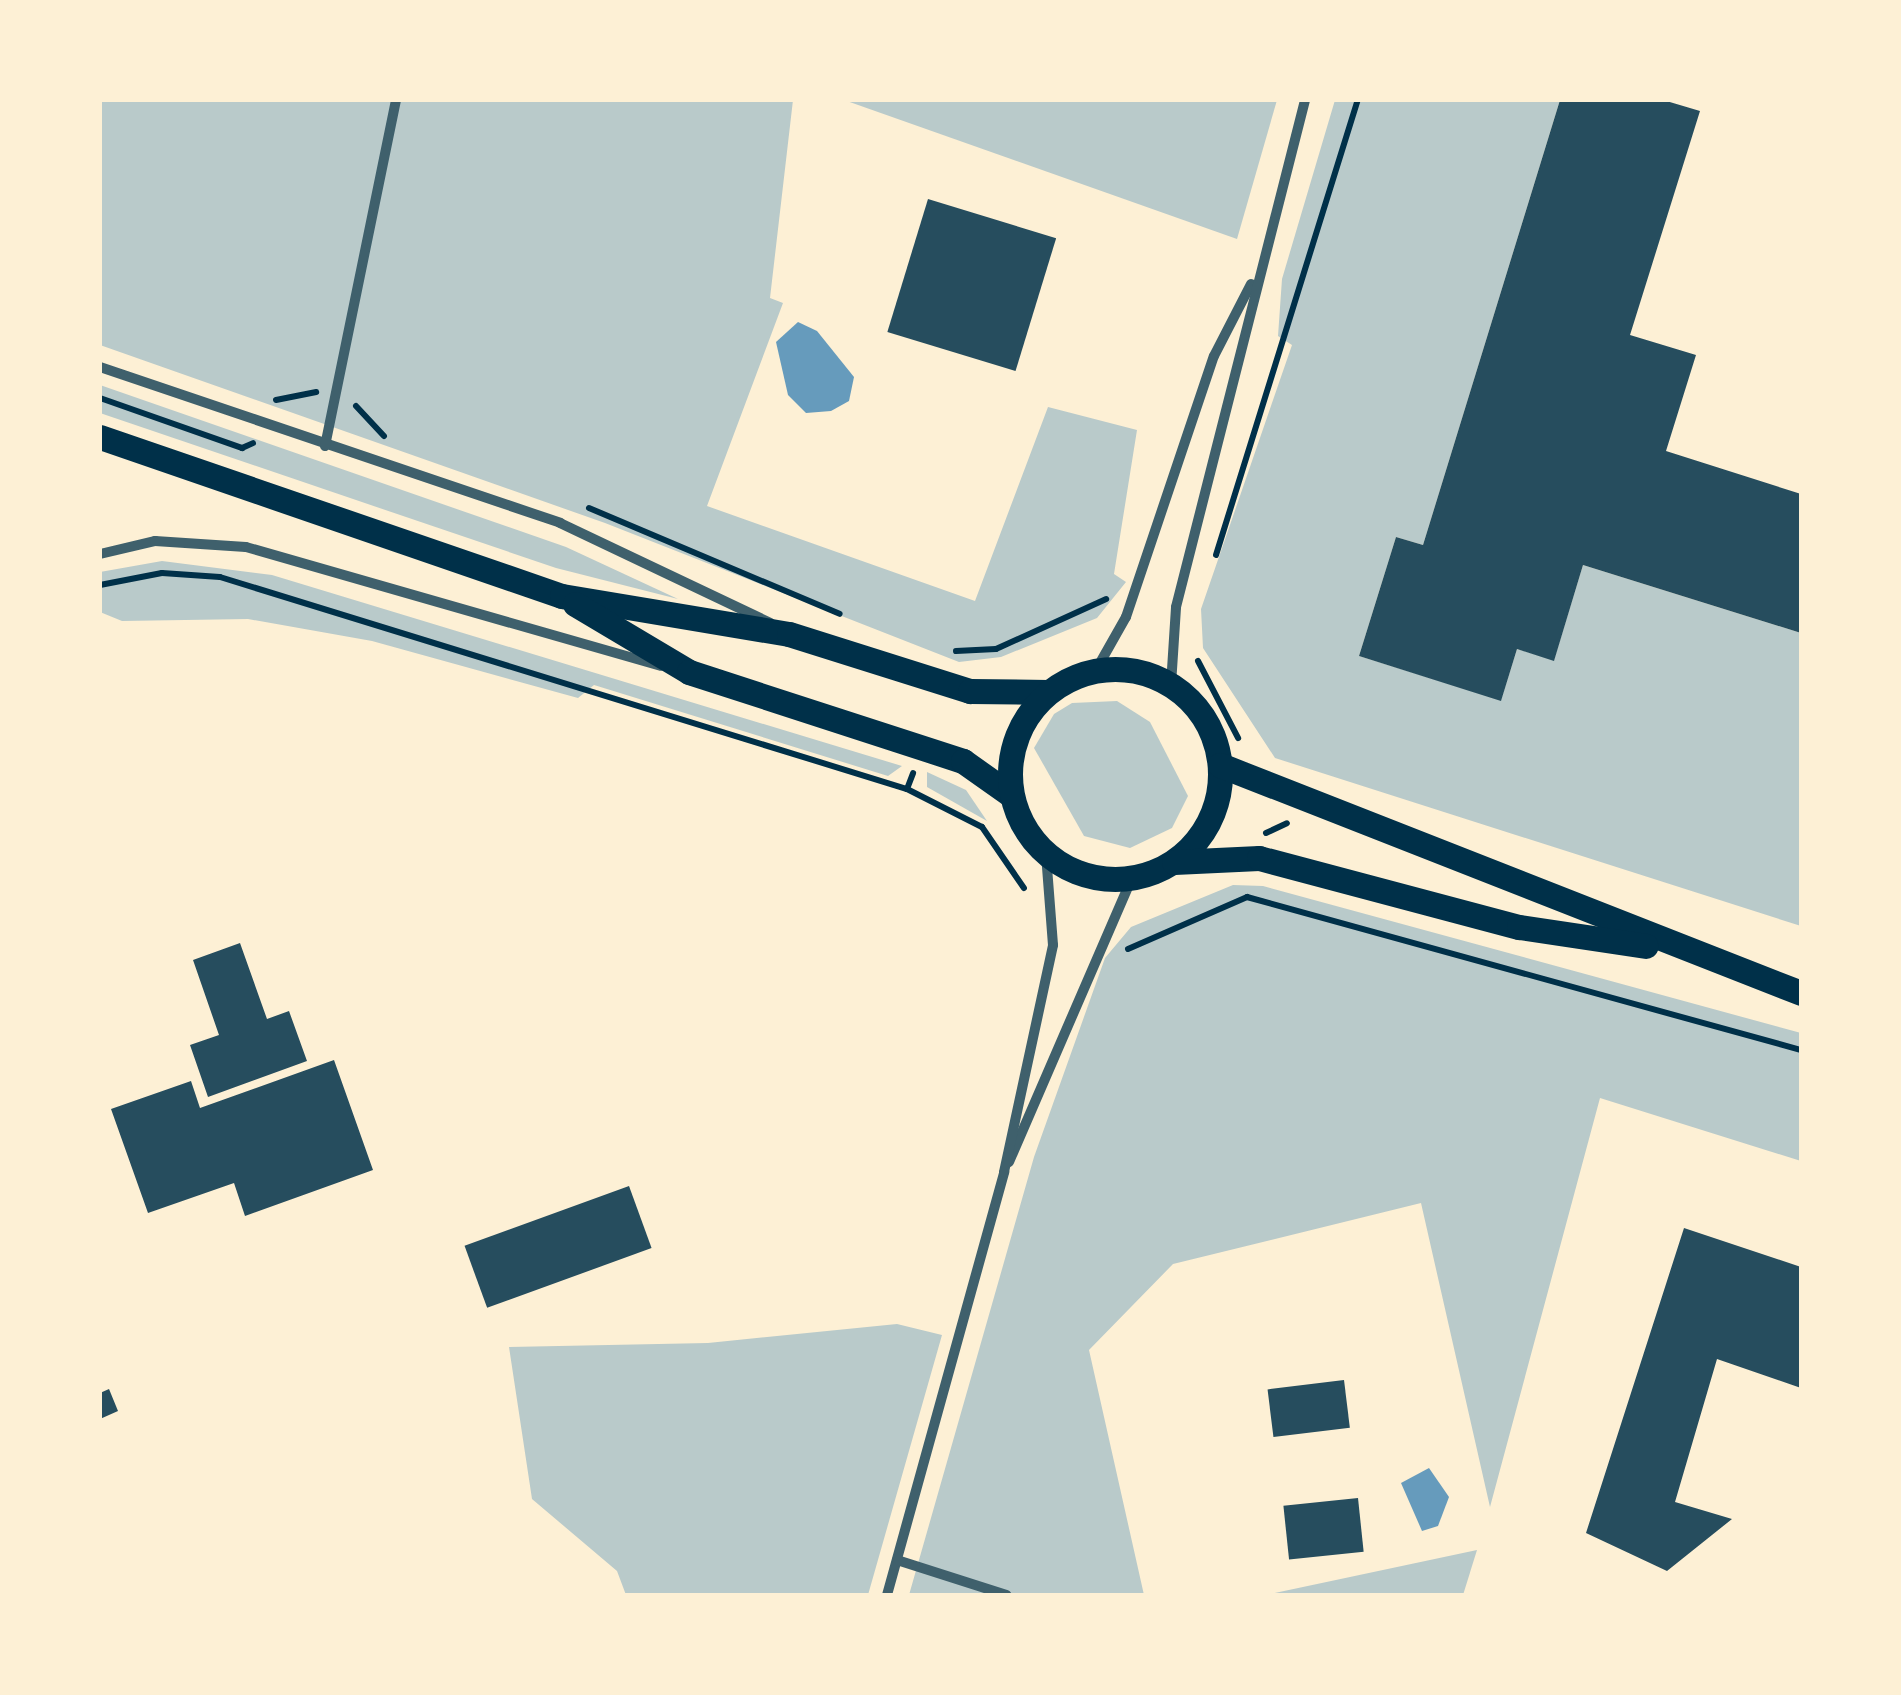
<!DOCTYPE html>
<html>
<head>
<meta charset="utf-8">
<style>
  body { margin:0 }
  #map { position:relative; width:1901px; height:1695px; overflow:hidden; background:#fdf0d5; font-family:"IBM Plex Serif",serif }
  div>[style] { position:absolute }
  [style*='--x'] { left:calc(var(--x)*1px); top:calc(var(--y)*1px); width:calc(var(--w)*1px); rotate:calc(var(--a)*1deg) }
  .green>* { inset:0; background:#b9caca }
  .water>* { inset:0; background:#669bbc }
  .building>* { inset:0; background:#264d5e; transform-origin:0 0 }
  .path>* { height:6px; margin:-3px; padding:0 3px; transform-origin:3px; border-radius:3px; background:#003049 }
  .minor>* { height:10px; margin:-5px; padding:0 5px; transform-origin:5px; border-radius:5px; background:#3f606c }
  .primary>* { height:25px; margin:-12.5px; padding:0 12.5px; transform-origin:12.5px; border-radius:12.5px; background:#003049 }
  .primary>.ring { margin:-12.5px; padding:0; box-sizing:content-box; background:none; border:25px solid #003049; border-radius:50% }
  span { translate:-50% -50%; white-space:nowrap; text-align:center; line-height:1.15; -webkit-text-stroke:8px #fdf0d5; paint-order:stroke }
  .frame { position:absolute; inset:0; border:102px solid #fdf0d5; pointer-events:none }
</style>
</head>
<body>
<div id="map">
  <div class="green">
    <div style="clip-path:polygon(100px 100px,793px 100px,770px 298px,783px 303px,707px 506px,975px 601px,1048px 407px,1137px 430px,1114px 574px,1126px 582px,1097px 618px,1001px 657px,959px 662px,605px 523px,100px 345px)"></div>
    <div style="clip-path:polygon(844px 100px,1277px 100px,1237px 239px)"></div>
    <div style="clip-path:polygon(1335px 100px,1560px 100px,1423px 545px,1396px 537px,1359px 656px,1501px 700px,1517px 649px,1554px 660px,1583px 565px,1801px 633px,1801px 926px,1275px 758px,1203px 648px,1201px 609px,1292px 345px,1278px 336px,1282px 279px)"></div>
    <div style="clip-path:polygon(100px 385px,566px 547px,678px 599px,556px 568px,100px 413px)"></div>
    <div style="clip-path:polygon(162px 561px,272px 575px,902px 766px,888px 776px,594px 685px,578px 698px,372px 641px,248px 619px,122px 621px,100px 612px,100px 572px)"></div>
    <div style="clip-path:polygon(1117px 701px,1150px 722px,1188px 796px,1172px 828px,1130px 848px,1084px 836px,1034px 748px,1054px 714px,1072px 703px)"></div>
    <div style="clip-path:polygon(927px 772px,966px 790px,987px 821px,927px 787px)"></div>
    <div style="clip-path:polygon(1233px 885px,1263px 886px,1801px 1033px,1801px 1161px,1600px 1098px,1490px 1507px,1421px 1203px,1173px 1264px,1089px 1350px,1144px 1595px,909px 1595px,1034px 1157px,1105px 958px,1131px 927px)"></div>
    <div style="clip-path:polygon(897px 1324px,942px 1335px,868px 1595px,626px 1595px,617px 1571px,532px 1499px,509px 1347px,708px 1343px)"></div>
    <div style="clip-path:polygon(1477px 1550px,1463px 1595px,1265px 1595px)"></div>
  </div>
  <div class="water">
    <div style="clip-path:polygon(798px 322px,817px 331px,854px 377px,849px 401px,831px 411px,806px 413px,788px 395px,776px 342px)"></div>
    <div style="clip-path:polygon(1429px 1468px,1449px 1497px,1438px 1526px,1422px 1531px,1401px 1483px)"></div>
  </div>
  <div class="building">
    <div style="clip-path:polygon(1560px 100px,1663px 100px,1700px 111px,1630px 335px,1696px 355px,1666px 451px,1801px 494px,1801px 633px,1583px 565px,1554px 661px,1517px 649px,1501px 701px,1359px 656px,1396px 537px,1423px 545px)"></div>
    <div style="left:928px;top:199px;width:134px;height:139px;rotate:17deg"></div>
    <div style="clip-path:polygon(240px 943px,267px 1019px,289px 1011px,307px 1061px,208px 1097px,190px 1045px,219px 1035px,193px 960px)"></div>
    <div style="clip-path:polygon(334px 1060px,373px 1170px,245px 1216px,234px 1183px,148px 1213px,111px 1109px,191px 1081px,200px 1108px)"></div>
    <div style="left:629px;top:1186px;width:66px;height:175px;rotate:70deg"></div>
    <div style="clip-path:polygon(1684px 1228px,1801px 1267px,1801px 1388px,1717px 1359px,1675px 1502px,1732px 1519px,1667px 1571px,1586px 1533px)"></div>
    <div style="left:1344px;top:1380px;width:48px;height:77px;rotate:83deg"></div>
    <div style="clip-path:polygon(109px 1389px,118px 1411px,100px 1419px,100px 1393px)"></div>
    <div style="left:1358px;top:1498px;width:54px;height:75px;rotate:84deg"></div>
  </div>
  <div class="path">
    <div style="--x:100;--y:398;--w:151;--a:19.4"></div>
    <div style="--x:242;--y:448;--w:12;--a:-24"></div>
    <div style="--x:276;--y:400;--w:41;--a:-11.3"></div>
    <div style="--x:356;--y:406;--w:41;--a:47"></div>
    <div style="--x:589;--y:508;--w:272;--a:22.9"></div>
    <div style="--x:1216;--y:555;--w:477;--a:-72.7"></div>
    <div style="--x:100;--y:585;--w:63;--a:-11"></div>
    <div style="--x:162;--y:573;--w:58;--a:3.9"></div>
    <div style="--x:220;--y:577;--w:719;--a:17.15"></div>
    <div style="--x:907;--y:789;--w:17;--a:-69"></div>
    <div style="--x:956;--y:651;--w:40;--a:-2.9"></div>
    <div style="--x:996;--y:649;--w:121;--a:-24.4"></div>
    <div style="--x:1198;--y:661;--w:87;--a:62.5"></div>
    <div style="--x:907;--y:789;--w:84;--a:26.9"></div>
    <div style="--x:982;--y:827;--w:74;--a:55.5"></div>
    <div style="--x:1266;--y:833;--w:23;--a:-25"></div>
    <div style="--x:1128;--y:949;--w:130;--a:-23.6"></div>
    <div style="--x:1247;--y:897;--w:575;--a:15.44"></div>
  </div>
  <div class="minor">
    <div style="--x:100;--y:367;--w:486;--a:18.7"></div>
    <div style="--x:560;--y:523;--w:233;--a:25.4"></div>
    <div style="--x:325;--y:446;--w:353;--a:-78.4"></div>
    <div style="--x:100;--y:554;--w:57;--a:-13.3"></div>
    <div style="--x:155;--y:541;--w:91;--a:3.8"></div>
    <div style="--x:246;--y:547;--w:431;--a:16"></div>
    <div style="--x:1096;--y:670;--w:61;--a:-60.5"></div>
    <div style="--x:1126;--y:617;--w:275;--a:-71.4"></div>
    <div style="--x:1214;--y:356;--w:81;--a:-62.8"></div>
    <div style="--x:1171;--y:685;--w:78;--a:-86.3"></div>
    <div style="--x:1176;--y:607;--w:523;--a:-75.72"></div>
    <div style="--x:1009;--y:1162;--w:309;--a:-66.6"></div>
    <div style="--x:897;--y:1560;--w:115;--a:17.7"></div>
    <div style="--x:887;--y:1595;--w:439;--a:-74.5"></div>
    <div style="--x:1004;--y:1172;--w:232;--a:-77.8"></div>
    <div style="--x:1053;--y:945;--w:91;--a:-94.4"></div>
  </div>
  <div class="primary">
    <div style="--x:100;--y:437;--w:489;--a:19"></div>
    <div style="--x:562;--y:596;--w:230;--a:9.5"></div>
    <div style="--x:789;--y:634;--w:190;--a:17.5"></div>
    <div style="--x:970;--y:691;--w:78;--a:0.7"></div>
    <div style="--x:575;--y:604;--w:133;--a:30.8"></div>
    <div style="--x:689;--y:672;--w:288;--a:18"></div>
    <div style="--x:963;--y:761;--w:59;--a:35.3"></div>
    <div class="ring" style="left:1010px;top:669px;width:185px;height:185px"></div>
    <div style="--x:1220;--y:765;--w:624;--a:21.43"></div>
    <div style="--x:1174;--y:862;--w:85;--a:-2.7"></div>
    <div style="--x:1259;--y:858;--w:269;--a:14.9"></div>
    <div style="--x:1519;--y:927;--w:128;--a:8.5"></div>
  </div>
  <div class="frame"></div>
</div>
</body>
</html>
